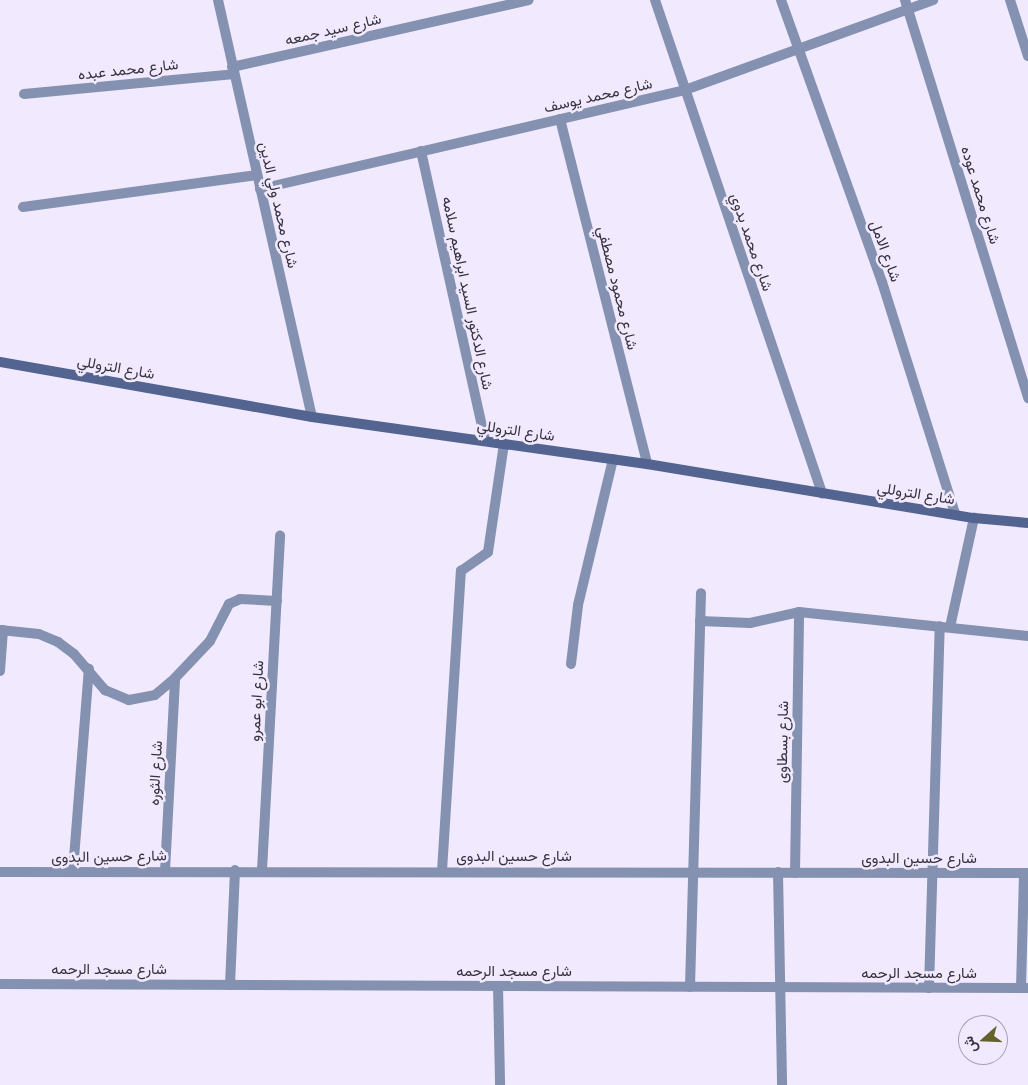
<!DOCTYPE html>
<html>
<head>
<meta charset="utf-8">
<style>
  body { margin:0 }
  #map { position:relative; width:1028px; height:1085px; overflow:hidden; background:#f1eafe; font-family:"Noto Sans",Vazirmatn,sans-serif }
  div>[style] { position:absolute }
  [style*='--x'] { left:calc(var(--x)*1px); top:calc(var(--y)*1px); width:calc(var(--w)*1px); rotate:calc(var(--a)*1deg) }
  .lane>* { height:10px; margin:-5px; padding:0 5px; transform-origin:5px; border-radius:5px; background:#8591b1 }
  .street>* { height:10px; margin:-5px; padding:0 5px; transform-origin:5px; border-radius:5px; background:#8591b1 }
  .secondary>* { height:10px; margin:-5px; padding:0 5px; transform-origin:5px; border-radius:5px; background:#546491 }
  span { translate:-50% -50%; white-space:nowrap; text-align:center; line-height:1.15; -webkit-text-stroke:5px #f1eafe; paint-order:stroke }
  .street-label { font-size:15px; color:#36313e }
  .north { position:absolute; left:958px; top:1015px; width:50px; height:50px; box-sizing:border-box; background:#f1eafe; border:1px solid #a6a0b1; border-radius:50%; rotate:250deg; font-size:14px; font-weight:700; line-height:20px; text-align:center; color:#36313e }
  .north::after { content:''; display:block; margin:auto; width:18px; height:22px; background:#64612e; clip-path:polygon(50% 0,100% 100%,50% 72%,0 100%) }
</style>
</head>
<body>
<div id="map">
  <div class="lane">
    <div style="--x:571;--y:664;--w:59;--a:-83.2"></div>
    <div style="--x:578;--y:605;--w:150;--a:-76.5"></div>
  </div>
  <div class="street">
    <div style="--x:218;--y:0;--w:427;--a:77.3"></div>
    <div style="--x:655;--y:0;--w:521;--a:71.29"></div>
    <div style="--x:781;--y:0;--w:300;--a:70.3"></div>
    <div style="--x:882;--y:282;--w:243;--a:72.5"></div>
    <div style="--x:905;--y:0;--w:417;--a:72.8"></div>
    <div style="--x:1010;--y:0;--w:59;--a:72.2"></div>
    <div style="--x:232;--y:67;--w:304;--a:-12.7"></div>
    <div style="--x:24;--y:94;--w:211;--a:-5.4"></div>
    <div style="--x:560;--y:119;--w:356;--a:75.8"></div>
    <div style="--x:421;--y:151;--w:296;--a:77.5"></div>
    <div style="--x:260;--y:189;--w:436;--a:-13.1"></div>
    <div style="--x:685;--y:90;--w:264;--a:-19.9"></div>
    <div style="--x:23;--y:207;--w:236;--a:-7.8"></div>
    <div style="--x:700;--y:621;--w:50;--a:2.3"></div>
    <div style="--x:750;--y:623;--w:50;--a:-12.7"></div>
    <div style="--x:799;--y:612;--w:230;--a:6"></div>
    <div style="--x:950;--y:627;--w:112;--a:-77.6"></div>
    <div style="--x:0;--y:630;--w:39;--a:6"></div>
    <div style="--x:39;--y:634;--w:21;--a:23"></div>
    <div style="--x:58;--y:642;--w:20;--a:37"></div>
    <div style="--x:74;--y:654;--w:48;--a:49.3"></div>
    <div style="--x:105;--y:690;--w:26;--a:23"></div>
    <div style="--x:129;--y:700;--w:26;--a:-11"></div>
    <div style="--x:155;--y:695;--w:26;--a:-40"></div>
    <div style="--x:175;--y:678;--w:51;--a:-46.6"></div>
    <div style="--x:210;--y:641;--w:42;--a:-62.8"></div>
    <div style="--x:229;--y:604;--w:12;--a:-24"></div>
    <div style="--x:240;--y:599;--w:37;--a:3"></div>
    <div style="--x:0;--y:671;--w:41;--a:-85.8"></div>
    <div style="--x:262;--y:870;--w:335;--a:-86.9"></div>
    <div style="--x:73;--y:871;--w:203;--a:-85.5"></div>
    <div style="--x:165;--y:871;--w:193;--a:-87"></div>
    <div style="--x:442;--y:871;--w:301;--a:-86.4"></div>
    <div style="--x:461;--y:571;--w:33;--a:-35"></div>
    <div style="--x:488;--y:552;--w:110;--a:-81.6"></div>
    <div style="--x:0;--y:872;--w:1028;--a:0.06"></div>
    <div style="--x:778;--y:872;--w:213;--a:88.9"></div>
    <div style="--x:795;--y:873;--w:261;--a:-89.1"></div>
    <div style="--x:0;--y:984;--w:1028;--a:0.22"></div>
    <div style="--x:230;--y:985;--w:115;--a:-87.5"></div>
    <div style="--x:498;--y:986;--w:99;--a:88.8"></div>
    <div style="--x:690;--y:987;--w:394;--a:-88.4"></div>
    <div style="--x:929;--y:988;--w:362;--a:-88.3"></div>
    <div style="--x:1021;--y:988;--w:115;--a:-88.5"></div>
  </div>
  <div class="secondary">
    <div style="--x:0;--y:362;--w:317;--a:10"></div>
    <div style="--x:312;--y:417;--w:338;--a:8"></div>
    <div style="--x:647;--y:464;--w:331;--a:9.4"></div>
    <div style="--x:974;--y:518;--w:54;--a:5.3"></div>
  </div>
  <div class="street-label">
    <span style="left:333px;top:29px;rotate:-13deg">شارع سيد جمعه</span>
    <span style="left:128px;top:69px;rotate:-6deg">شارع محمد عبده</span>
    <span style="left:598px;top:95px;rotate:-13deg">شارع محمد يوسف</span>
    <span style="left:981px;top:195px;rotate:73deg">شارع محمد عوده</span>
    <span style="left:279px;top:205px;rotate:77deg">شارع محمد ولي الدين</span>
    <span style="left:752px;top:242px;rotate:71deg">شارع محمد بدوي</span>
    <span style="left:886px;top:251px;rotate:70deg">شارع الامل</span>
    <span style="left:618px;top:288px;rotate:76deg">شارع محمود مصطفي</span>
    <span style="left:468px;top:293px;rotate:78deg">شارع الدكتور السيد ابراهيم سلامه</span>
    <span style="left:116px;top:367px;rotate:10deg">شارع التروللي</span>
    <span style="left:516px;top:430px;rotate:8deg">شارع التروللي</span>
    <span style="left:916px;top:493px;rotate:9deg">شارع التروللي</span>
    <span style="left:256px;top:701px;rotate:-87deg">شارع ابو عمرو</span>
    <span style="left:782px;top:742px;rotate:-89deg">شارع بسطاوى</span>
    <span style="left:155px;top:773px;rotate:-87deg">شارع الثوره</span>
    <span style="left:109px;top:856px;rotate:-1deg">شارع حسين البدوى</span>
    <span style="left:514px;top:856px">شارع حسين البدوى</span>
    <span style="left:919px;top:858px">شارع حسين البدوى</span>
    <span style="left:109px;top:969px">شارع مسجد الرحمه</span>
    <span style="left:514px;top:971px">شارع مسجد الرحمه</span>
    <span style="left:919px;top:973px">شارع مسجد الرحمه</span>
  </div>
  <div class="north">ش</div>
</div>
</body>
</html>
